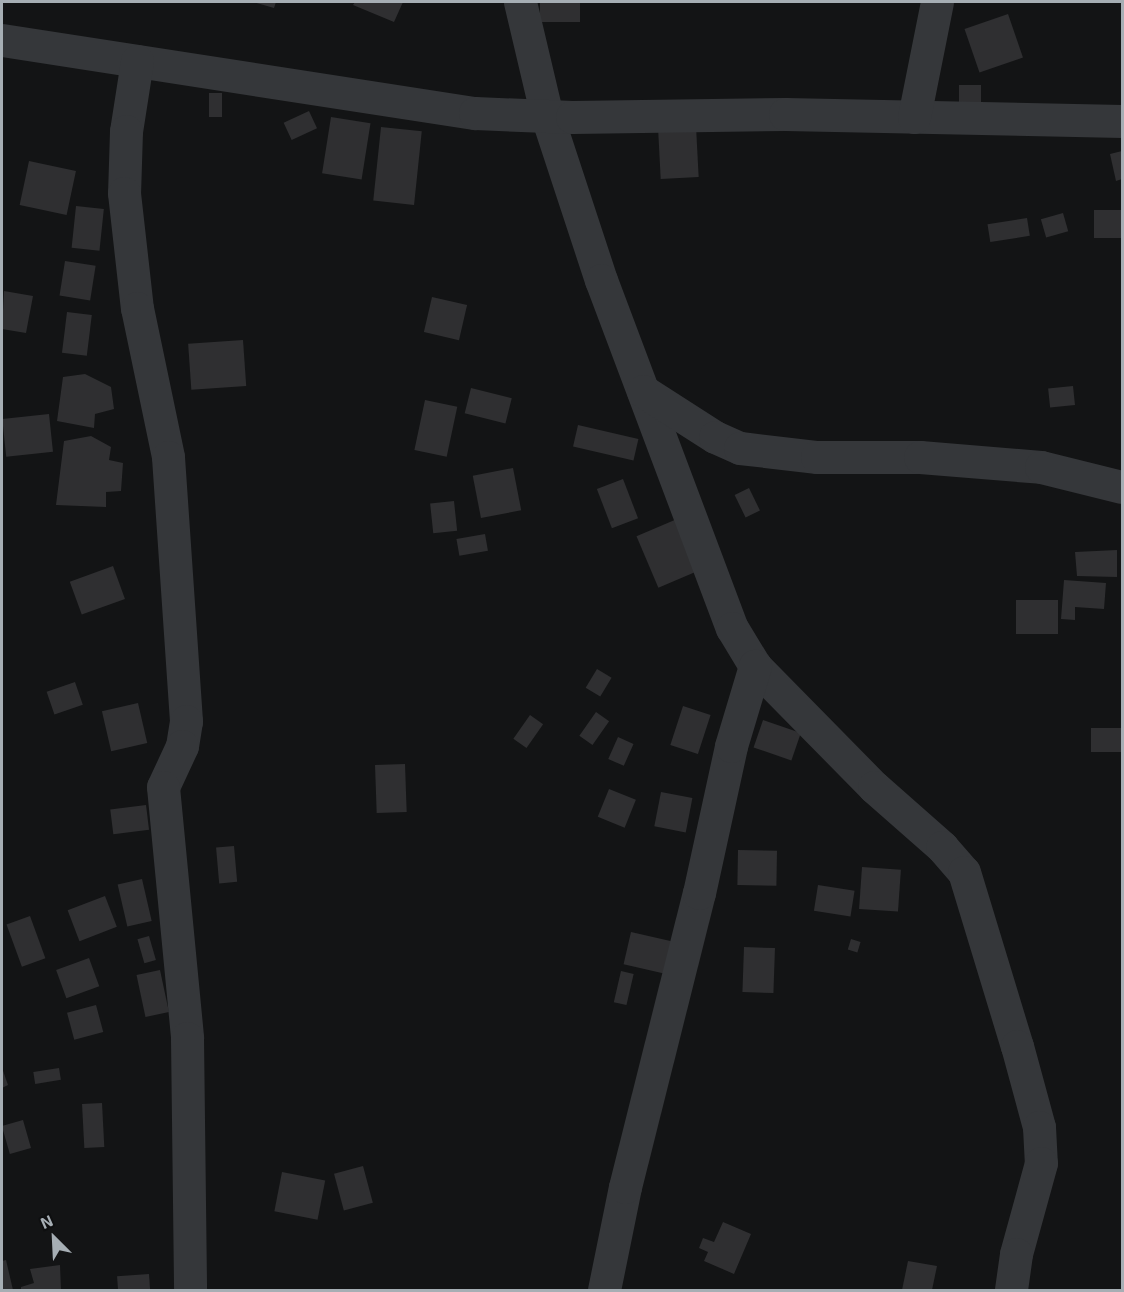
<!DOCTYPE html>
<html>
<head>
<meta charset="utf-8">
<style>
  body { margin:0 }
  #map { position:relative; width:1124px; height:1292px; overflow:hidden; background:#131415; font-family:"Exo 2",sans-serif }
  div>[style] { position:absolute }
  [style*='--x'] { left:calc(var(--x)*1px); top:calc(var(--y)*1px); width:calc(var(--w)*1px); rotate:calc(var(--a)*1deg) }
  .building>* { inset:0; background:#2f2f31; transform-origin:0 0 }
  .street>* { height:33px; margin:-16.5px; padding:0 16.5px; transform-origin:16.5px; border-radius:16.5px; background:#35373a }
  span { translate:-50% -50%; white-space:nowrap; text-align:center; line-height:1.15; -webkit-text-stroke:6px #0e0f10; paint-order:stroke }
  .frame { position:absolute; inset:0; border:3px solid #a6aeb4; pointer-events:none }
  .north { position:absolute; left:24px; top:1208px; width:60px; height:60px; -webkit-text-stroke:4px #0e0f10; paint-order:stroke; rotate:336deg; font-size:16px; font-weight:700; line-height:24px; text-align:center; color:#a6aeb4 }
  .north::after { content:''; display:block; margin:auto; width:21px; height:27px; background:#a6aeb4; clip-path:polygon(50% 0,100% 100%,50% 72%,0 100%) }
</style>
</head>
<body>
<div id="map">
  <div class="building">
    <div style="clip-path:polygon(253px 2px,276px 2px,274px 8px)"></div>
    <div style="clip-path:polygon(355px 2px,403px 2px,394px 22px,353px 5px)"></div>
    <div style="left:540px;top:2px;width:40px;height:20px"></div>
    <div style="left:1008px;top:14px;width:46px;height:46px;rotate:71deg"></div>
    <div style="left:959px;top:85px;width:22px;height:19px"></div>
    <div style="left:209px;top:93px;width:13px;height:24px"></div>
    <div style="left:309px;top:111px;width:19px;height:28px;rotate:65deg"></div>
    <div style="left:331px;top:117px;width:40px;height:57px;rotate:9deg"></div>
    <div style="left:696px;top:126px;width:51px;height:38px;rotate:87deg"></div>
    <div style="left:381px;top:127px;width:41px;height:74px;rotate:6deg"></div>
    <div style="clip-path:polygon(1122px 151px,1122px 179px,1116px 181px,1110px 154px)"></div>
    <div style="left:29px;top:161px;width:48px;height:45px;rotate:12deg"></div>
    <div style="left:76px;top:206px;width:28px;height:42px;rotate:6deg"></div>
    <div style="left:1122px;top:210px;width:28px;height:28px;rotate:90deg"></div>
    <div style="left:1063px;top:213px;width:19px;height:23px;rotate:74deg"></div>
    <div style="left:1027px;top:218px;width:18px;height:40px;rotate:81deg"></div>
    <div style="left:65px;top:261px;width:31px;height:35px;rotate:9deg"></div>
    <div style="clip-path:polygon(4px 291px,33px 296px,26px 333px,2px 329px)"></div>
    <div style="left:432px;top:297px;width:36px;height:36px;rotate:13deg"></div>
    <div style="left:67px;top:312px;width:25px;height:41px;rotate:7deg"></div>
    <div style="left:243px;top:340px;width:46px;height:55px;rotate:86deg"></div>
    <div style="clip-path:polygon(85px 374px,111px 387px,114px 409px,95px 414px,94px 428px,57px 421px,63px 377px)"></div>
    <div style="left:1073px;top:386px;width:19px;height:25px;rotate:84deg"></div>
    <div style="left:471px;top:388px;width:42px;height:26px;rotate:14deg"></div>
    <div style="left:425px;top:400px;width:33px;height:51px;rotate:12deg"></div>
    <div style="left:49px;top:414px;width:38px;height:47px;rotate:84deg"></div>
    <div style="left:578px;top:425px;width:62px;height:22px;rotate:13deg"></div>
    <div style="clip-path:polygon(91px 436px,111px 447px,109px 460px,123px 463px,121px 491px,106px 492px,106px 507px,56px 505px,64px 441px)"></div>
    <div style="left:513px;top:468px;width:43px;height:41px;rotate:79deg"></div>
    <div style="left:623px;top:479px;width:42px;height:28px;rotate:69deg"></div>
    <div style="left:749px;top:488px;width:25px;height:16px;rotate:64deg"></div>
    <div style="left:454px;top:501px;width:30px;height:24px;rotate:84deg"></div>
    <div style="left:677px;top:519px;width:56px;height:44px;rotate:67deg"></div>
    <div style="left:485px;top:534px;width:17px;height:29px;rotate:80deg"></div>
    <div style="clip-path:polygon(1117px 550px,1117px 577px,1077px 576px,1075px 552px)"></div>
    <div style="left:113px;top:566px;width:35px;height:46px;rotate:70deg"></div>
    <div style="clip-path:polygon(1064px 580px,1106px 583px,1104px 609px,1075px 607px,1075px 620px,1061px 619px)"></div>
    <div style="left:1058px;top:600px;width:34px;height:42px;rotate:90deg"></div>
    <div style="left:597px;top:669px;width:17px;height:22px;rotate:31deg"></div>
    <div style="left:75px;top:682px;width:24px;height:30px;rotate:71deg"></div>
    <div style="left:138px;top:703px;width:41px;height:37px;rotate:77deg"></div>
    <div style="left:683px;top:706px;width:29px;height:41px;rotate:18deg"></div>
    <div style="left:596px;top:712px;width:16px;height:29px;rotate:35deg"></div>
    <div style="left:530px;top:715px;width:16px;height:29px;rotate:35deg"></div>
    <div style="left:763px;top:720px;width:40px;height:29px;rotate:19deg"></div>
    <div style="left:1122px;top:728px;width:24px;height:31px;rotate:90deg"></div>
    <div style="left:618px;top:737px;width:17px;height:24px;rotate:24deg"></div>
    <div style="left:405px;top:764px;width:48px;height:30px;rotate:88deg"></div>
    <div style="left:609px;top:789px;width:29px;height:30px;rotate:22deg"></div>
    <div style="left:661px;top:792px;width:32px;height:35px;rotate:11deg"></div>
    <div style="left:146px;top:805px;width:25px;height:36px;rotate:83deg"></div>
    <div style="left:234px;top:846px;width:36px;height:18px;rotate:85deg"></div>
    <div style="left:738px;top:850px;width:39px;height:35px;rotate:1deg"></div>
    <div style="left:862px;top:867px;width:39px;height:42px;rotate:4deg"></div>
    <div style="left:142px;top:879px;width:43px;height:25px;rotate:77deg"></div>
    <div style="left:818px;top:885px;width:37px;height:26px;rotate:9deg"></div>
    <div style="left:105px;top:896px;width:33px;height:40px;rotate:69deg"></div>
    <div style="left:30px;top:916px;width:45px;height:25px;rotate:70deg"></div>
    <div style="left:631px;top:932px;width:46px;height:33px;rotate:13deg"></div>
    <div style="left:149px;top:936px;width:25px;height:12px;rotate:74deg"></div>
    <div style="left:851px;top:939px;width:10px;height:11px;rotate:17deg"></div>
    <div style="left:744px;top:947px;width:31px;height:45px;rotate:2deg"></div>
    <div style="left:89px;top:958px;width:30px;height:35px;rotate:70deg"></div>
    <div style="left:160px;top:970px;width:43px;height:24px;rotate:78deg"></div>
    <div style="left:621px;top:971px;width:13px;height:32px;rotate:13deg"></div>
    <div style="left:96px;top:1005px;width:28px;height:30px;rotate:75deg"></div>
    <div style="clip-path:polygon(2px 1068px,8px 1085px,2px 1088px)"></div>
    <div style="left:59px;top:1068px;width:12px;height:26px;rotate:81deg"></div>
    <div style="left:102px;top:1103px;width:44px;height:20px;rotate:87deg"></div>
    <div style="left:23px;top:1120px;width:29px;height:22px;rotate:74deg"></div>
    <div style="left:363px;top:1166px;width:38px;height:30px;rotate:75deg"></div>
    <div style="left:282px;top:1172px;width:44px;height:40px;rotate:11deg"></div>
    <div style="clip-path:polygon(723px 1222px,751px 1234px,734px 1274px,704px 1261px,708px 1252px,699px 1248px,703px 1238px,714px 1242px)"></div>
    <div style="clip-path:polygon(6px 1260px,13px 1290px,2px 1290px,2px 1261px)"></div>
    <div style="clip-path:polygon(908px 1261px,937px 1266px,932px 1290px,902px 1290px)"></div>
    <div style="clip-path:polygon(60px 1265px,61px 1290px,21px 1290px,21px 1287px,34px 1283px,30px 1269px)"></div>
    <div style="left:149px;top:1274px;width:16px;height:32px;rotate:86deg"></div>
  </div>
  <div class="street">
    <div style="--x:520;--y:2;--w:117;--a:76.7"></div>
    <div style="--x:547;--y:116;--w:173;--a:71.8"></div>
    <div style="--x:601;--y:280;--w:372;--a:69.4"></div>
    <div style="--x:732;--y:628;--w:44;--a:58.8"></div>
    <div style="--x:755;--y:666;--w:170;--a:45.5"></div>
    <div style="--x:874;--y:787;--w:91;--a:41.4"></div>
    <div style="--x:942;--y:847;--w:33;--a:49"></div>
    <div style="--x:964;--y:872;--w:182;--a:73.1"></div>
    <div style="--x:1017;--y:1046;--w:84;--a:74.8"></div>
    <div style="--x:1039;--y:1127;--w:36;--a:87"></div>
    <div style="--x:1041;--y:1163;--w:94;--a:105.4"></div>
    <div style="--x:1016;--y:1254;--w:36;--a:98"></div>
    <div style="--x:2;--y:40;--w:479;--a:8.8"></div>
    <div style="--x:475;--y:113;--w:97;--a:2.4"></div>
    <div style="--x:572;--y:117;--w:213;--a:-0.8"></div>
    <div style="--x:785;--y:114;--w:337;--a:1.2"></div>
    <div style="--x:137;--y:61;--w:71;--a:98.9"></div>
    <div style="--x:126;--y:131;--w:62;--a:91.8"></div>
    <div style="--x:124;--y:193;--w:116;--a:83.6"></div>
    <div style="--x:137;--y:308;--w:152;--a:78.2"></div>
    <div style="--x:168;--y:457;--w:265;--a:86.1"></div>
    <div style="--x:186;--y:721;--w:25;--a:99"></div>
    <div style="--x:182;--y:746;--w:45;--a:114.9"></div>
    <div style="--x:163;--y:787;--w:252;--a:84.5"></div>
    <div style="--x:187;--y:1038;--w:252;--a:89.3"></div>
    <div style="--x:914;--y:117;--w:117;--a:-78.7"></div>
    <div style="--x:643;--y:391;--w:85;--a:32.6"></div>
    <div style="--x:715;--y:437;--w:27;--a:24"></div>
    <div style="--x:740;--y:448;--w:78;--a:6.7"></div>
    <div style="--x:817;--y:457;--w:103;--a:0"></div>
    <div style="--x:920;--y:457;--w:121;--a:4.7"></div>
    <div style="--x:1041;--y:467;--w:83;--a:13.9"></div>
    <div style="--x:604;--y:1290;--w:105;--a:-78.5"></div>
    <div style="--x:625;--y:1187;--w:303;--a:-75.9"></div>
    <div style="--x:699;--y:893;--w:150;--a:-77.7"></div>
    <div style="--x:731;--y:746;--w:84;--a:-73.3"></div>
  </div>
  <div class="frame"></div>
  <div class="north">N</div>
</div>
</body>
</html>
